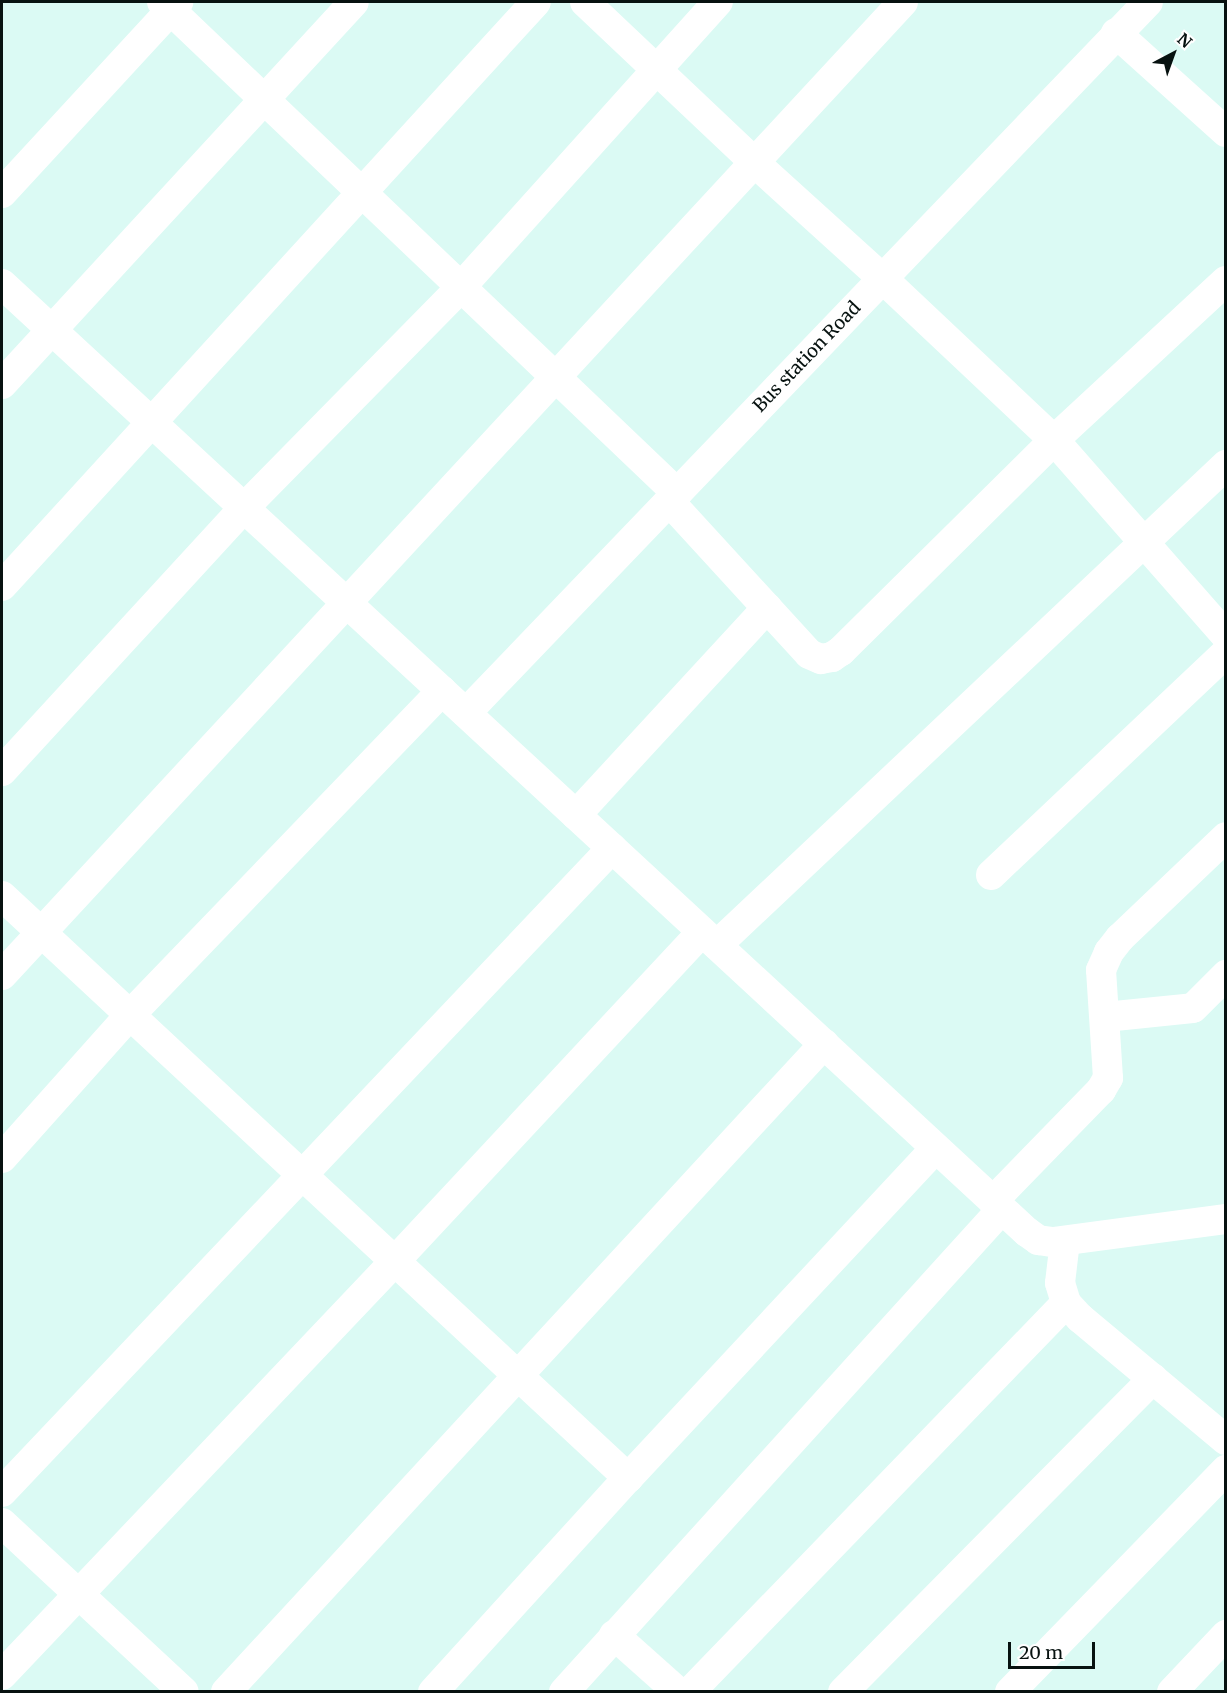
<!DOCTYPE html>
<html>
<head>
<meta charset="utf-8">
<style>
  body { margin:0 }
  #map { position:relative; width:1227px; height:1693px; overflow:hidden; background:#dbfaf4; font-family:Merriweather,serif }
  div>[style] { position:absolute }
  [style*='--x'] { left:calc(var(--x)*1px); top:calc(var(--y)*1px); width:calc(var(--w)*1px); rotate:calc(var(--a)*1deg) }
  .minor>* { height:30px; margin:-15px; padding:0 15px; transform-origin:15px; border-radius:15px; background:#fff }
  span { translate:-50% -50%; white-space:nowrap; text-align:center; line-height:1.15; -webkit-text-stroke:4.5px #fff; paint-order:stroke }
  .street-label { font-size:18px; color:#071210 }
  .frame { position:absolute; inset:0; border:3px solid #071210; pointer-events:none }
  .north { position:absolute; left:1143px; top:24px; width:60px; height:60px; -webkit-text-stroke:4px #fff; paint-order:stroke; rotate:41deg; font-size:16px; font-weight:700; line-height:24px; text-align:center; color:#071210 }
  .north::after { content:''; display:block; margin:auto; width:21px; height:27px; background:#071210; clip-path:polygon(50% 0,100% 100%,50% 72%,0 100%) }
  .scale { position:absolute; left:1008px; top:1642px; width:87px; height:27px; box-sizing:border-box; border:3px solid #071210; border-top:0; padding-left:8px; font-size:18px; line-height:21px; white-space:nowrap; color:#071210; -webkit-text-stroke:4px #fff; paint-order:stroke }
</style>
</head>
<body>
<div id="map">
  <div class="minor">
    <div style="--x:162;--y:2;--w:712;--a:43.63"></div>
    <div style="--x:585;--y:2;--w:233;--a:43.4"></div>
    <div style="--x:754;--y:162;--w:173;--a:42.2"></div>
    <div style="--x:882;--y:278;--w:236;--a:43.3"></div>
    <div style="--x:1054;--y:440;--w:261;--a:48.7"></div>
    <div style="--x:1116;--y:33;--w:148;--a:42"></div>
    <div style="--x:2;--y:193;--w:260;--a:-47.3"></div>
    <div style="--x:2;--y:284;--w:1396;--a:42.77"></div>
    <div style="--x:1027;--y:1232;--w:14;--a:36"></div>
    <div style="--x:1038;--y:1240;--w:15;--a:8"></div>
    <div style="--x:1053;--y:1242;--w:175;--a:-7.6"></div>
    <div style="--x:2;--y:384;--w:519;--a:-47.34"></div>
    <div style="--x:669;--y:501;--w:207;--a:47.5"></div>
    <div style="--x:809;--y:654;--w:13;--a:23"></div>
    <div style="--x:821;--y:659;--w:11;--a:-10"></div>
    <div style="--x:832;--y:657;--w:11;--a:-34"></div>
    <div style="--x:841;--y:651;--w:300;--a:-44.7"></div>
    <div style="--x:1054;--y:440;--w:234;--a:-42.8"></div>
    <div style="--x:2;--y:586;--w:791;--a:-47.56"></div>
    <div style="--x:466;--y:713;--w:985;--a:-46.19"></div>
    <div style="--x:2;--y:771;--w:357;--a:-47.4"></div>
    <div style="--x:244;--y:508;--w:310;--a:-45.5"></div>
    <div style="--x:461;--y:287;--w:384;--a:-48"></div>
    <div style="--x:576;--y:815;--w:282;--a:-47.3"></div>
    <div style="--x:991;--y:875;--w:323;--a:-43.4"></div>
    <div style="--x:2;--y:896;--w:855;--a:42.91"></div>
    <div style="--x:717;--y:945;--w:700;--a:-43.32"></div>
    <div style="--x:2;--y:975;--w:1326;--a:-47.2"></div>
    <div style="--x:1105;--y:1017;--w:88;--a:-5.8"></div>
    <div style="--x:1193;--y:1008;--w:47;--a:-45"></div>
    <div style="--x:2;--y:1158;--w:192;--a:-48.2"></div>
    <div style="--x:130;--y:1015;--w:450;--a:-46.1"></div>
    <div style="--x:993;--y:1201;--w:155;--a:-45.8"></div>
    <div style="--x:1101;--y:1090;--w:14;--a:-60"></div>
    <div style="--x:1108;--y:1078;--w:108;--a:-93.7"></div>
    <div style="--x:1101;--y:970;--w:20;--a:-66"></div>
    <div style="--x:1109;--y:952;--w:18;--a:-52"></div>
    <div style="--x:1120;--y:938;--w:146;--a:-43.6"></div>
    <div style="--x:1065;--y:1241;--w:42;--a:96.8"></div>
    <div style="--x:1060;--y:1283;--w:21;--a:73"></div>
    <div style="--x:1066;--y:1303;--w:21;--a:47"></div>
    <div style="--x:1080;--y:1318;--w:190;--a:39.9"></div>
    <div style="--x:2;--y:1492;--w:887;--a:-46.55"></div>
    <div style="--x:2;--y:1523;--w:248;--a:42.9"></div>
    <div style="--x:614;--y:1635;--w:86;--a:41.7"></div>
    <div style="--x:2;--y:1675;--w:571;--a:-46.49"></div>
    <div style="--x:395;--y:1261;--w:450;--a:-47"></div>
    <div style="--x:226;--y:1692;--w:882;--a:-47.3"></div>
    <div style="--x:433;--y:1692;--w:290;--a:-47.7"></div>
    <div style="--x:628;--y:1478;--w:451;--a:-47"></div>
    <div style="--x:564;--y:1692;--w:652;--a:-47.8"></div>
    <div style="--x:690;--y:1692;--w:541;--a:-45.97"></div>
    <div style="--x:843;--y:1692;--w:441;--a:-45.3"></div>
    <div style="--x:1010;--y:1692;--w:310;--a:-45.8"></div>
    <div style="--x:1172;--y:1692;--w:79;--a:-46.5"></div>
  </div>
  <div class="street-label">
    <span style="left:807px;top:357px;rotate:-46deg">Bus station Road</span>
  </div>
  <div class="frame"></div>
  <div class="north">N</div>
  <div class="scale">20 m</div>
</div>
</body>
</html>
